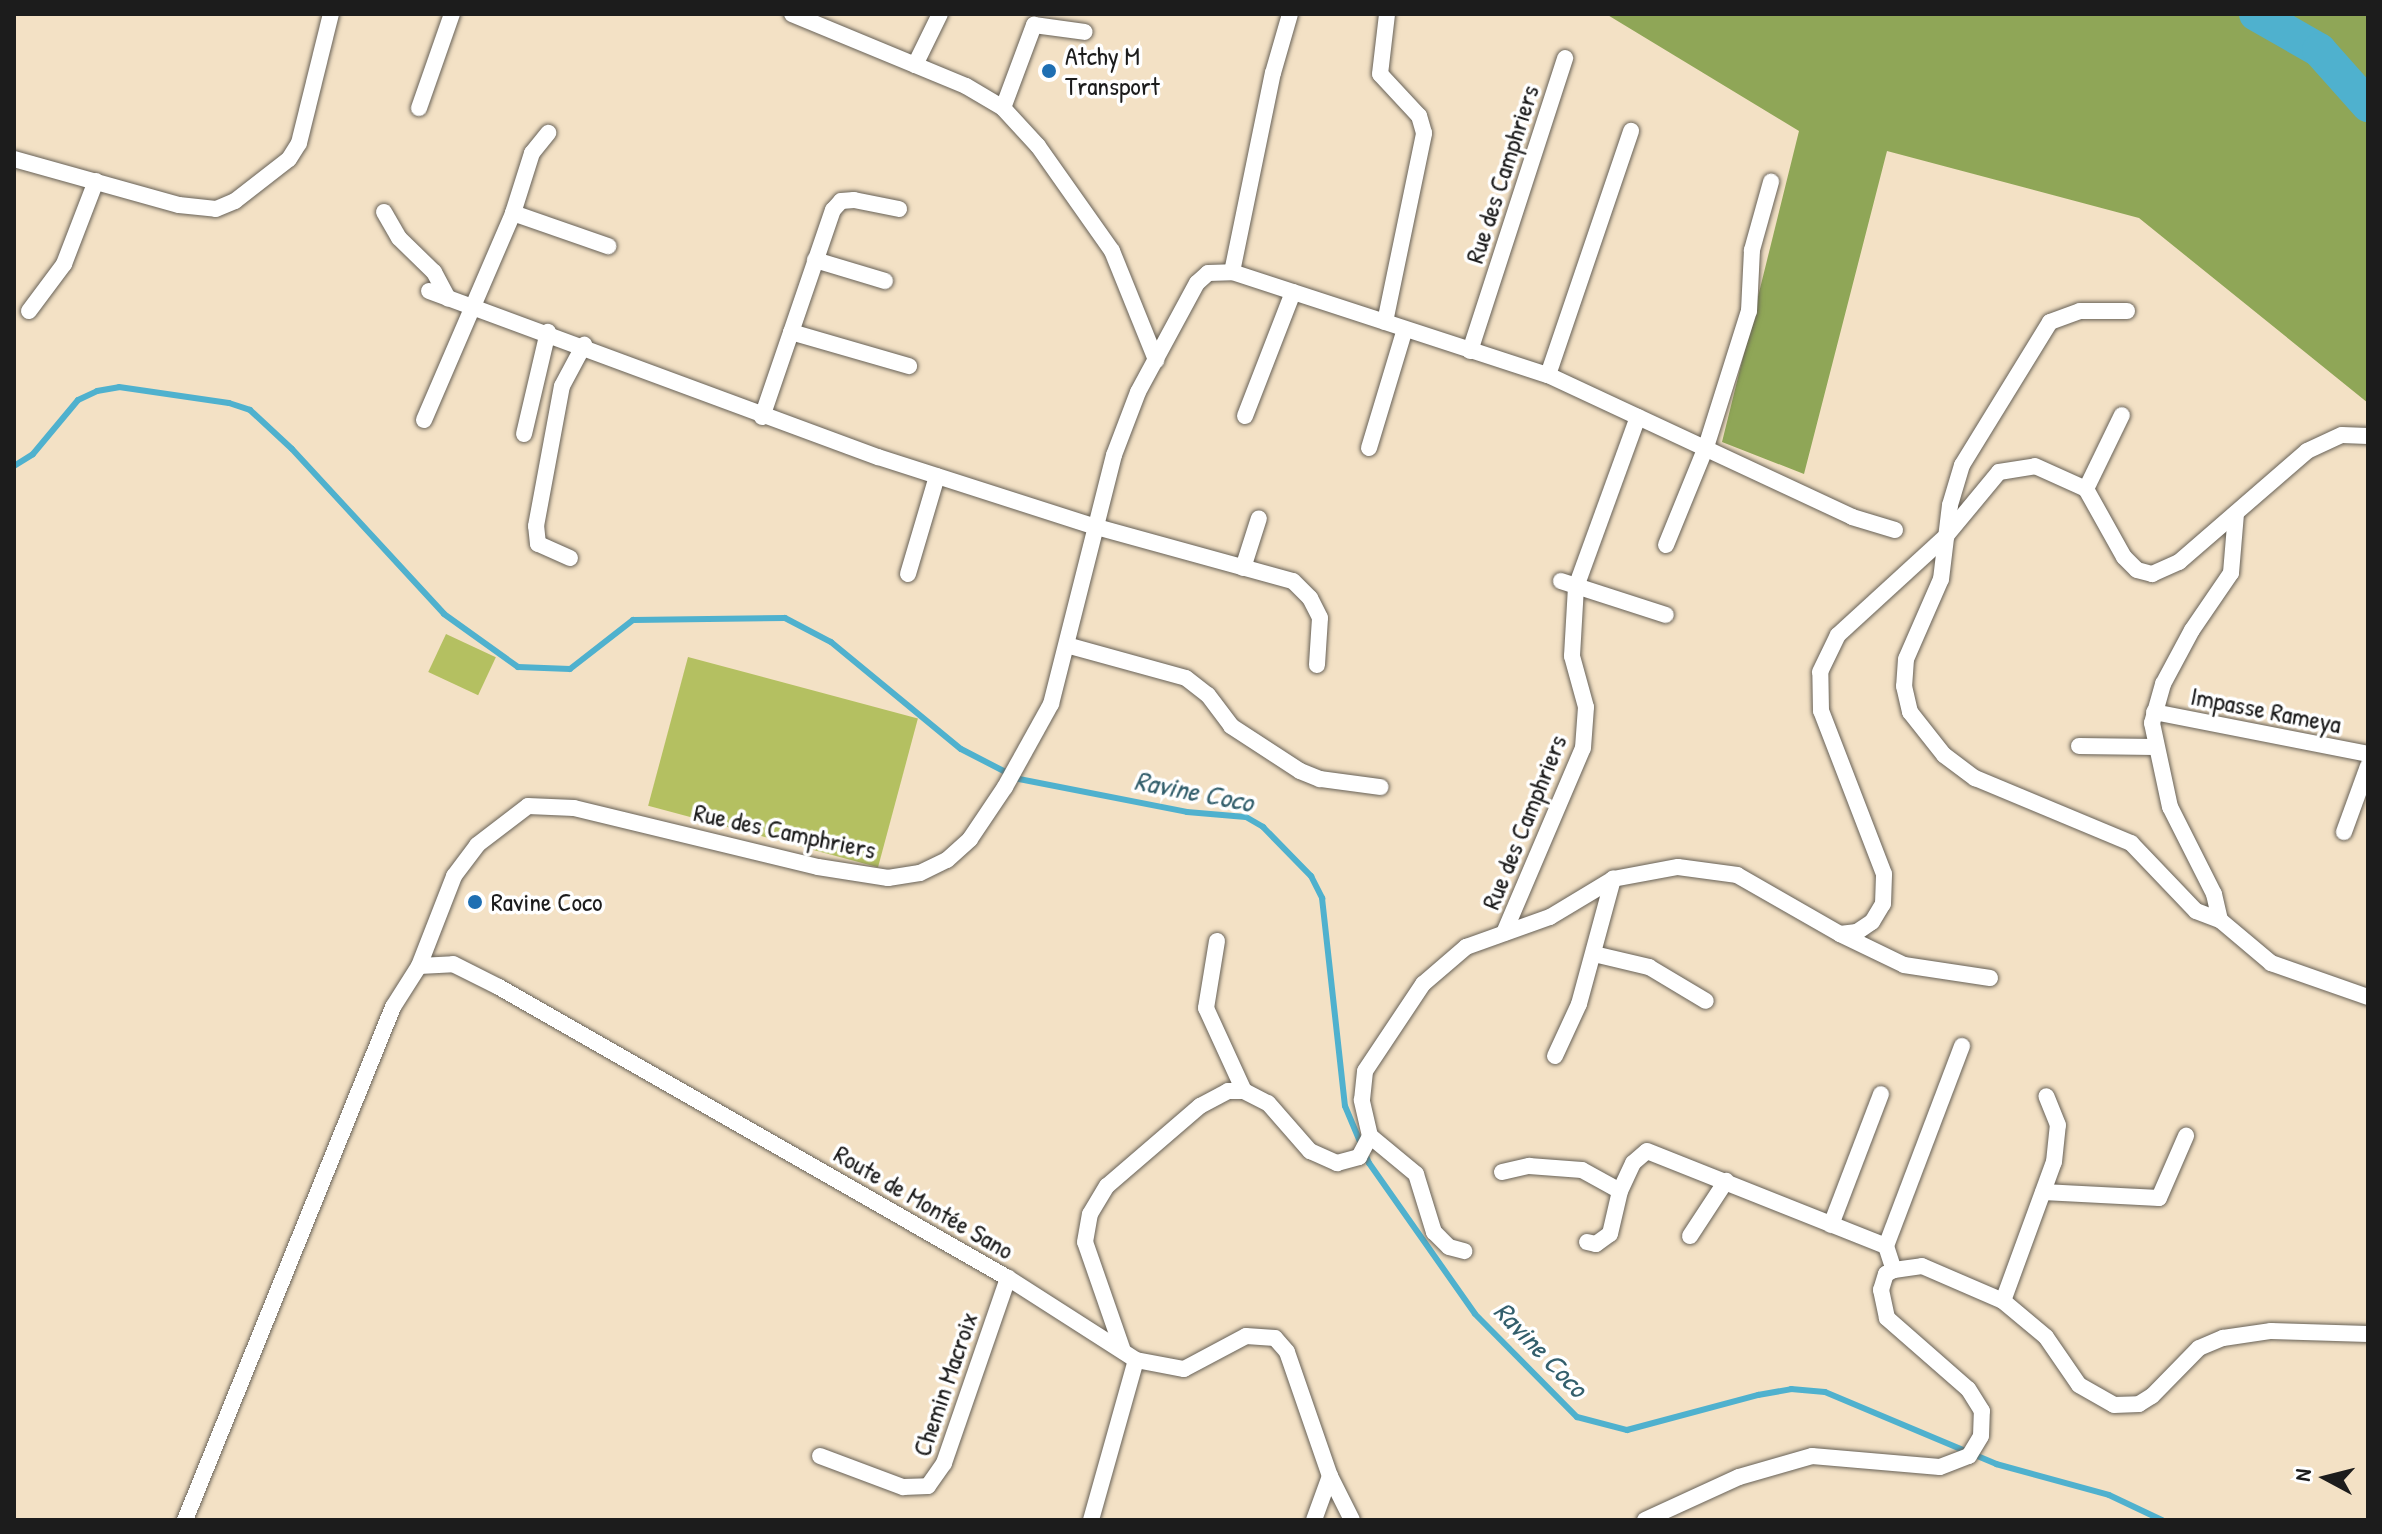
<!DOCTYPE html>
<html>
<head>
<meta charset="utf-8">
<style>
  body { margin:0 }
  #map { position:relative; width:2382px; height:1534px; overflow:hidden; background:#f3e1c5; font-family:"Patrick Hand",sans-serif }
  div>[style] { position:absolute }
  [style*='--x'] { left:calc(var(--x)*1px); top:calc(var(--y)*1px); width:calc(var(--w)*1px); rotate:calc(var(--a)*1deg) }
  .green>* { inset:0; background:#b4c061; transform-origin:0 0 }
  .forest>* { inset:0; background:#8fa657 }
  .stream>* { height:6px; margin:-3px; padding:0 3px; transform-origin:3px; border-radius:3px; background:#4fb1ce }
  .river>* { height:34px; margin:-17px; padding:0 17px; transform-origin:17px; border-radius:17px; background:#4fb1ce }
  .roads { filter:drop-shadow(0 0 2px #676157) drop-shadow(0 0 2px #676157) }
  .minor>* { height:16px; margin:-8px; padding:0 8px; transform-origin:8px; border-radius:8px; background:#fff }
  .dots>* { width:22px; height:22px; translate:-50% -50%; box-sizing:border-box; border:4px solid #fff; border-radius:50% }
  span { translate:-50% -50%; white-space:nowrap; text-align:center; line-height:1.15; -webkit-text-stroke:7px #fff; paint-order:stroke }
  .poi-label { font-size:26px; color:#1c1c1c }
  .left { translate:0 -50%; text-align:left }
  .street-label { font-size:26px; color:#1c1c1c }
  .water-label { font-size:28px; color:#335f6c; font-style:italic }
  .frame { position:absolute; inset:0; border:16px solid #1c1c1c; pointer-events:none }
  .north { position:absolute; left:2286px; top:1438px; width:80px; height:80px; -webkit-text-stroke:6px #fff; paint-order:stroke; rotate:277deg; font-size:22px; font-weight:700; line-height:32px; text-align:center; color:#1c1c1c }
  .north::after { content:''; display:block; margin:auto; width:28px; height:36px; background:#1c1c1c; clip-path:polygon(50% 0,100% 100%,50% 72%,0 100%) }
</style>
</head>
<body>
<div id="map">
  <div class="green">
    <div style="left:446px;top:634px;width:55px;height:42px;rotate:25deg"></div>
    <div style="left:688px;top:657px;width:238px;height:154px;rotate:15deg"></div>
  </div>
  <div class="forest">
    <div style="clip-path:polygon(1606px 14px,2368px 14px,2368px 403px,2139px 218px,1887px 151px,1804px 474px,1722px 442px,1799px 131px)"></div>
  </div>
  <div class="stream">
    <div style="--x:14;--y:466;--w:22;--a:-32"></div>
    <div style="--x:33;--y:454;--w:70;--a:-50.2"></div>
    <div style="--x:78;--y:400;--w:21;--a:-25"></div>
    <div style="--x:97;--y:391;--w:22;--a:-10"></div>
    <div style="--x:119;--y:387;--w:111;--a:8.3"></div>
    <div style="--x:229;--y:403;--w:22;--a:18"></div>
    <div style="--x:250;--y:410;--w:57;--a:42.9"></div>
    <div style="--x:292;--y:449;--w:224;--a:47.3"></div>
    <div style="--x:444;--y:614;--w:91;--a:35.6"></div>
    <div style="--x:518;--y:667;--w:52;--a:2.2"></div>
    <div style="--x:570;--y:669;--w:80;--a:-37.9"></div>
    <div style="--x:633;--y:620;--w:152;--a:-0.8"></div>
    <div style="--x:785;--y:618;--w:52;--a:27.6"></div>
    <div style="--x:831;--y:642;--w:168;--a:39.5"></div>
    <div style="--x:961;--y:749;--w:65;--a:27.3"></div>
    <div style="--x:1019;--y:779;--w:171;--a:11.1"></div>
    <div style="--x:1187;--y:812;--w:59;--a:4.8"></div>
    <div style="--x:1246;--y:817;--w:20;--a:30"></div>
    <div style="--x:1263;--y:827;--w:69;--a:45.6"></div>
    <div style="--x:1311;--y:876;--w:25;--a:63"></div>
    <div style="--x:1322;--y:898;--w:209;--a:83.7"></div>
    <div style="--x:1345;--y:1106;--w:62;--a:67.2"></div>
    <div style="--x:1369;--y:1163;--w:184;--a:54.9"></div>
    <div style="--x:1475;--y:1314;--w:145;--a:45.3"></div>
    <div style="--x:1577;--y:1417;--w:52;--a:14.6"></div>
    <div style="--x:1627;--y:1430;--w:136;--a:-15"></div>
    <div style="--x:1758;--y:1395;--w:34;--a:-10"></div>
    <div style="--x:1791;--y:1389;--w:34;--a:5"></div>
    <div style="--x:1825;--y:1392;--w:186;--a:22.8"></div>
    <div style="--x:1996;--y:1464;--w:117;--a:15.3"></div>
    <div style="--x:2109;--y:1495;--w:59;--a:25.3"></div>
  </div>
  <div class="river">
    <div style="--x:2256;--y:14;--w:73;--a:29.7"></div>
    <div style="--x:2319;--y:50;--w:74;--a:48.3"></div>
  </div>
  <div class="roads">
    <div class="minor">
      <div style="--x:792;--y:14;--w:188;--a:22.5"></div>
      <div style="--x:966;--y:86;--w:43;--a:30.7"></div>
      <div style="--x:1003;--y:108;--w:52;--a:47.4"></div>
      <div style="--x:1038;--y:146;--w:128;--a:54.8"></div>
      <div style="--x:1112;--y:251;--w:118;--a:68"></div>
      <div style="--x:915;--y:65;--w:57;--a:-63.9"></div>
      <div style="--x:419;--y:108;--w:100;--a:-70.7"></div>
      <div style="--x:1003;--y:108;--w:89;--a:-69.5"></div>
      <div style="--x:1034;--y:25;--w:51;--a:7.8"></div>
      <div style="--x:14;--y:159;--w:171;--a:15.6"></div>
      <div style="--x:179;--y:205;--w:37;--a:6"></div>
      <div style="--x:216;--y:209;--w:21;--a:-23"></div>
      <div style="--x:235;--y:201;--w:68;--a:-37.9"></div>
      <div style="--x:289;--y:159;--w:19;--a:-58"></div>
      <div style="--x:299;--y:143;--w:133;--a:-76.1"></div>
      <div style="--x:384;--y:212;--w:30;--a:60"></div>
      <div style="--x:399;--y:238;--w:49;--a:44.2"></div>
      <div style="--x:434;--y:272;--w:30;--a:62"></div>
      <div style="--x:513;--y:213;--w:101;--a:19.2"></div>
      <div style="--x:815;--y:260;--w:73;--a:16.7"></div>
      <div style="--x:1232;--y:272;--w:203;--a:-78.4"></div>
      <div style="--x:1273;--y:73;--w:61;--a:-73.9"></div>
      <div style="--x:429;--y:291;--w:479;--a:20.3"></div>
      <div style="--x:878;--y:457;--w:226;--a:17.8"></div>
      <div style="--x:1093;--y:526;--w:207;--a:15.4"></div>
      <div style="--x:1293;--y:581;--w:24;--a:45"></div>
      <div style="--x:1310;--y:598;--w:22;--a:63"></div>
      <div style="--x:1320;--y:618;--w:47;--a:93.7"></div>
      <div style="--x:29;--y:311;--w:59;--a:-53.3"></div>
      <div style="--x:64;--y:264;--w:89;--a:-68.9"></div>
      <div style="--x:2127;--y:311;--w:47;--a:180"></div>
      <div style="--x:2080;--y:311;--w:32;--a:160"></div>
      <div style="--x:2050;--y:322;--w:168;--a:121.6"></div>
      <div style="--x:1962;--y:465;--w:42;--a:106.7"></div>
      <div style="--x:1950;--y:505;--w:75;--a:96.9"></div>
      <div style="--x:1941;--y:579;--w:87;--a:113.6"></div>
      <div style="--x:1906;--y:659;--w:27;--a:94"></div>
      <div style="--x:1904;--y:686;--w:27;--a:77"></div>
      <div style="--x:1910;--y:712;--w:55;--a:51.7"></div>
      <div style="--x:1944;--y:755;--w:39;--a:37"></div>
      <div style="--x:1975;--y:778;--w:169;--a:22.6"></div>
      <div style="--x:2131;--y:843;--w:94;--a:46.3"></div>
      <div style="--x:2196;--y:911;--w:26;--a:21"></div>
      <div style="--x:2220;--y:920;--w:67;--a:40.1"></div>
      <div style="--x:2271;--y:963;--w:103;--a:19.3"></div>
      <div style="--x:1385;--y:322;--w:193;--a:-78.3"></div>
      <div style="--x:1424;--y:133;--w:18;--a:-106"></div>
      <div style="--x:1419;--y:116;--w:57;--a:-132.9"></div>
      <div style="--x:1380;--y:74;--w:60;--a:-83.3"></div>
      <div style="--x:791;--y:332;--w:123;--a:16.1"></div>
      <div style="--x:1470;--y:351;--w:308;--a:-72"></div>
      <div style="--x:1548;--y:375;--w:258;--a:-71.2"></div>
      <div style="--x:1245;--y:416;--w:133;--a:-68.8"></div>
      <div style="--x:762;--y:417;--w:219;--a:-71.1"></div>
      <div style="--x:833;--y:210;--w:12;--a:-48"></div>
      <div style="--x:841;--y:201;--w:13;--a:-4"></div>
      <div style="--x:854;--y:200;--w:46;--a:11.3"></div>
      <div style="--x:424;--y:420;--w:225;--a:-66.7"></div>
      <div style="--x:513;--y:213;--w:63;--a:-72.4"></div>
      <div style="--x:532;--y:153;--w:26;--a:-51"></div>
      <div style="--x:524;--y:434;--w:105;--a:-76.8"></div>
      <div style="--x:1369;--y:448;--w:124;--a:-73.2"></div>
      <div style="--x:2086;--y:489;--w:82;--a:-64.1"></div>
      <div style="--x:1666;--y:545;--w:106;--a:-67.8"></div>
      <div style="--x:1706;--y:447;--w:143;--a:-72.5"></div>
      <div style="--x:1749;--y:311;--w:61;--a:-87.2"></div>
      <div style="--x:1752;--y:250;--w:71;--a:-74.4"></div>
      <div style="--x:570;--y:558;--w:35;--a:-156"></div>
      <div style="--x:538;--y:544;--w:18;--a:-96"></div>
      <div style="--x:536;--y:526;--w:142;--a:-79.5"></div>
      <div style="--x:562;--y:386;--w:47;--a:-61.8"></div>
      <div style="--x:1243;--y:568;--w:52;--a:-72.3"></div>
      <div style="--x:908;--y:574;--w:102;--a:-73.5"></div>
      <div style="--x:1561;--y:581;--w:110;--a:17.9"></div>
      <div style="--x:1070;--y:646;--w:120;--a:15.4"></div>
      <div style="--x:1186;--y:678;--w:28;--a:38"></div>
      <div style="--x:1208;--y:695;--w:39;--a:53"></div>
      <div style="--x:1231;--y:726;--w:82;--a:33.1"></div>
      <div style="--x:1300;--y:771;--w:22;--a:22"></div>
      <div style="--x:1320;--y:779;--w:61;--a:7.6"></div>
      <div style="--x:2154;--y:712;--w:218;--a:11.1"></div>
      <div style="--x:2079;--y:746;--w:75;--a:0.8"></div>
      <div style="--x:2344;--y:832;--w:70;--a:-70"></div>
      <div style="--x:2220;--y:920;--w:27;--a:-103"></div>
      <div style="--x:2214;--y:894;--w:97;--a:-116.8"></div>
      <div style="--x:2170;--y:807;--w:86;--a:-102.1"></div>
      <div style="--x:2152;--y:723;--w:41;--a:-74.2"></div>
      <div style="--x:2163;--y:684;--w:61;--a:-61.8"></div>
      <div style="--x:2192;--y:630;--w:69;--a:-55.6"></div>
      <div style="--x:2231;--y:573;--w:60;--a:-85.2"></div>
      <div style="--x:1504;--y:933;--w:201;--a:-66.9"></div>
      <div style="--x:1583;--y:748;--w:41;--a:-85.8"></div>
      <div style="--x:1586;--y:707;--w:53;--a:-105.4"></div>
      <div style="--x:1572;--y:656;--w:69;--a:-86.7"></div>
      <div style="--x:1576;--y:587;--w:181;--a:-70"></div>
      <div style="--x:1840;--y:934;--w:71;--a:25.8"></div>
      <div style="--x:1904;--y:965;--w:87;--a:8.6"></div>
      <div style="--x:1217;--y:941;--w:68;--a:99.3"></div>
      <div style="--x:1206;--y:1008;--w:91;--a:65.4"></div>
      <div style="--x:1594;--y:954;--w:57;--a:13.3"></div>
      <div style="--x:1649;--y:967;--w:66;--a:30.8"></div>
      <div style="--x:419;--y:966;--w:34;--a:-3"></div>
      <div style="--x:453;--y:964;--w:51;--a:26.6"></div>
      <div style="--x:499;--y:987;--w:586;--a:29.76"></div>
      <div style="--x:1008;--y:1278;--w:152;--a:32.6"></div>
      <div style="--x:1136;--y:1360;--w:49;--a:10.6"></div>
      <div style="--x:1184;--y:1369;--w:70;--a:-28"></div>
      <div style="--x:1246;--y:1336;--w:29;--a:4"></div>
      <div style="--x:1275;--y:1338;--w:18;--a:49"></div>
      <div style="--x:1287;--y:1352;--w:131;--a:70.9"></div>
      <div style="--x:1330;--y:1476;--w:49;--a:63.4"></div>
      <div style="--x:1555;--y:1056;--w:57;--a:-65.2"></div>
      <div style="--x:1579;--y:1004;--w:130;--a:-74.8"></div>
      <div style="--x:1370;--y:1136;--w:60;--a:39.6"></div>
      <div style="--x:1416;--y:1174;--w:61;--a:72.8"></div>
      <div style="--x:1434;--y:1232;--w:21;--a:45"></div>
      <div style="--x:1449;--y:1247;--w:16;--a:15"></div>
      <div style="--x:1502;--y:1172;--w:28;--a:-13"></div>
      <div style="--x:1529;--y:1166;--w:53;--a:4.3"></div>
      <div style="--x:1582;--y:1170;--w:43;--a:28.9"></div>
      <div style="--x:2043;--y:1192;--w:116;--a:3"></div>
      <div style="--x:2159;--y:1198;--w:68;--a:-66.5"></div>
      <div style="--x:1831;--y:1225;--w:140;--a:-69.1"></div>
      <div style="--x:1690;--y:1236;--w:66;--a:-56.8"></div>
      <div style="--x:1587;--y:1242;--w:9;--a:13"></div>
      <div style="--x:1596;--y:1244;--w:17;--a:-36"></div>
      <div style="--x:1610;--y:1234;--w:44;--a:-76.9"></div>
      <div style="--x:1620;--y:1191;--w:31;--a:-65"></div>
      <div style="--x:1633;--y:1163;--w:18;--a:-41"></div>
      <div style="--x:1647;--y:1151;--w:257;--a:21.7"></div>
      <div style="--x:1886;--y:1246;--w:25;--a:72"></div>
      <div style="--x:1886;--y:1246;--w:214;--a:-69.2"></div>
      <div style="--x:2003;--y:1301;--w:148;--a:-69.9"></div>
      <div style="--x:2054;--y:1162;--w:37;--a:-84"></div>
      <div style="--x:2058;--y:1125;--w:31;--a:-112"></div>
      <div style="--x:1123;--y:1351;--w:115;--a:-109.2"></div>
      <div style="--x:1085;--y:1242;--w:28;--a:-80"></div>
      <div style="--x:1090;--y:1214;--w:33;--a:-59"></div>
      <div style="--x:1107;--y:1186;--w:123;--a:-40.7"></div>
      <div style="--x:1200;--y:1106;--w:32;--a:-28"></div>
      <div style="--x:1228;--y:1091;--w:16;--a:0"></div>
      <div style="--x:1244;--y:1091;--w:27;--a:27"></div>
      <div style="--x:1268;--y:1103;--w:64;--a:48.8"></div>
      <div style="--x:1310;--y:1151;--w:30;--a:24"></div>
      <div style="--x:1337;--y:1163;--w:23;--a:-15"></div>
      <div style="--x:1359;--y:1157;--w:24;--a:-62"></div>
      <div style="--x:1370;--y:1136;--w:37;--a:-103"></div>
      <div style="--x:1362;--y:1100;--w:29;--a:-84"></div>
      <div style="--x:1365;--y:1071;--w:105;--a:-56.3"></div>
      <div style="--x:1423;--y:984;--w:57;--a:-40.7"></div>
      <div style="--x:1466;--y:947;--w:89;--a:-19.7"></div>
      <div style="--x:1550;--y:917;--w:74;--a:-31.1"></div>
      <div style="--x:1613;--y:879;--w:66;--a:-10.5"></div>
      <div style="--x:1678;--y:867;--w:60;--a:7.7"></div>
      <div style="--x:1737;--y:875;--w:119;--a:29.8"></div>
      <div style="--x:1840;--y:934;--w:17;--a:-7"></div>
      <div style="--x:1857;--y:932;--w:18;--a:-34"></div>
      <div style="--x:1872;--y:922;--w:21;--a:-59"></div>
      <div style="--x:1883;--y:904;--w:30;--a:-88"></div>
      <div style="--x:1884;--y:874;--w:175;--a:-111.1"></div>
      <div style="--x:1821;--y:711;--w:39;--a:-91"></div>
      <div style="--x:1820;--y:672;--w:41;--a:-64.1"></div>
      <div style="--x:1838;--y:635;--w:147;--a:-42.5"></div>
      <div style="--x:1946;--y:536;--w:83;--a:-50.4"></div>
      <div style="--x:1999;--y:472;--w:36;--a:-9"></div>
      <div style="--x:2035;--y:466;--w:56;--a:24.3"></div>
      <div style="--x:2086;--y:489;--w:78;--a:60.8"></div>
      <div style="--x:2124;--y:557;--w:18;--a:45"></div>
      <div style="--x:2137;--y:570;--w:16;--a:15"></div>
      <div style="--x:2152;--y:574;--w:30;--a:-24"></div>
      <div style="--x:2179;--y:562;--w:169;--a:-40.9"></div>
      <div style="--x:2307;--y:451;--w:38;--a:-25"></div>
      <div style="--x:2342;--y:435;--w:26;--a:2"></div>
      <div style="--x:820;--y:1456;--w:89;--a:20.5"></div>
      <div style="--x:903;--y:1487;--w:25;--a:-2"></div>
      <div style="--x:928;--y:1486;--w:28;--a:-55"></div>
      <div style="--x:944;--y:1463;--w:196;--a:-70.9"></div>
      <div style="--x:185;--y:1520;--w:554;--a:-67.93"></div>
      <div style="--x:393;--y:1007;--w:49;--a:-57.6"></div>
      <div style="--x:419;--y:966;--w:97;--a:-68.7"></div>
      <div style="--x:454;--y:876;--w:39;--a:-53"></div>
      <div style="--x:477;--y:845;--w:64;--a:-37.4"></div>
      <div style="--x:528;--y:806;--w:46;--a:2.5"></div>
      <div style="--x:574;--y:808;--w:251;--a:13.6"></div>
      <div style="--x:818;--y:867;--w:71;--a:8.9"></div>
      <div style="--x:888;--y:878;--w:32;--a:-9"></div>
      <div style="--x:920;--y:873;--w:30;--a:-26"></div>
      <div style="--x:947;--y:860;--w:31;--a:-42"></div>
      <div style="--x:970;--y:839;--w:63;--a:-56.1"></div>
      <div style="--x:1005;--y:787;--w:95;--a:-61"></div>
      <div style="--x:1051;--y:704;--w:257;--a:-75.8"></div>
      <div style="--x:1114;--y:455;--w:67;--a:-69.1"></div>
      <div style="--x:1138;--y:392;--w:124;--a:-61.6"></div>
      <div style="--x:1197;--y:283;--w:15;--a:-42"></div>
      <div style="--x:1208;--y:273;--w:24;--a:-2"></div>
      <div style="--x:1232;--y:272;--w:332;--a:18.1"></div>
      <div style="--x:1548;--y:375;--w:336;--a:25"></div>
      <div style="--x:1852;--y:517;--w:45;--a:16.8"></div>
      <div style="--x:1091;--y:1520;--w:166;--a:-74.3"></div>
      <div style="--x:1314;--y:1520;--w:47;--a:-70"></div>
      <div style="--x:1645;--y:1520;--w:103;--a:-24.6"></div>
      <div style="--x:1739;--y:1477;--w:76;--a:-16"></div>
      <div style="--x:1812;--y:1456;--w:128;--a:4.9"></div>
      <div style="--x:1940;--y:1467;--w:31;--a:-21"></div>
      <div style="--x:1969;--y:1456;--w:23;--a:-59"></div>
      <div style="--x:1981;--y:1436;--w:25;--a:-88"></div>
      <div style="--x:1982;--y:1411;--w:26;--a:-122"></div>
      <div style="--x:1968;--y:1389;--w:108;--a:-138.8"></div>
      <div style="--x:1887;--y:1318;--w:29;--a:-102"></div>
      <div style="--x:1881;--y:1290;--w:17;--a:-73"></div>
      <div style="--x:1886;--y:1274;--w:9;--a:-27"></div>
      <div style="--x:1894;--y:1270;--w:28;--a:-8"></div>
      <div style="--x:1922;--y:1266;--w:88;--a:23.4"></div>
      <div style="--x:2003;--y:1301;--w:56;--a:39.9"></div>
      <div style="--x:2046;--y:1337;--w:58;--a:55.5"></div>
      <div style="--x:2079;--y:1385;--w:40;--a:29.7"></div>
      <div style="--x:2114;--y:1405;--w:25;--a:-2"></div>
      <div style="--x:2139;--y:1404;--w:15;--a:-32"></div>
      <div style="--x:2152;--y:1396;--w:67;--a:-45.6"></div>
      <div style="--x:2199;--y:1348;--w:26;--a:-23"></div>
      <div style="--x:2223;--y:1338;--w:49;--a:-8.3"></div>
      <div style="--x:2271;--y:1331;--w:97;--a:1.8"></div>
    </div>
  </div>
  <div class="dots">
    <div style="left:1049px;top:71px;background:#1f6fb2"></div>
    <div style="left:475px;top:902px;background:#1f6fb2"></div>
  </div>
  <div class="poi-label">
    <span class="left" style="left:1065px;top:71px">Atchy M<br>Transport</span>
    <span class="left" style="left:491px;top:902px">Ravine Coco</span>
  </div>
  <div class="street-label">
    <span style="left:1502px;top:174px;rotate:-72deg">Rue des Camphriers</span>
    <span style="left:2266px;top:710px;rotate:11deg">Impasse Rameya</span>
    <span style="left:1524px;top:822px;rotate:-68deg">Rue des Camphriers</span>
    <span style="left:785px;top:831px;rotate:12deg">Rue des Camphriers</span>
    <span style="left:924px;top:1202px;rotate:30deg">Route de Montée Sano</span>
    <span style="left:945px;top:1384px;rotate:-71deg">Chemin Macroix</span>
  </div>
  <div class="water-label">
    <span style="left:1194px;top:791px;rotate:11deg">Ravine Coco</span>
    <span style="left:1541px;top:1349px;rotate:46deg">Ravine Coco</span>
  </div>
  <div class="frame"></div>
  <div class="north">N</div>
</div>
</body>
</html>
